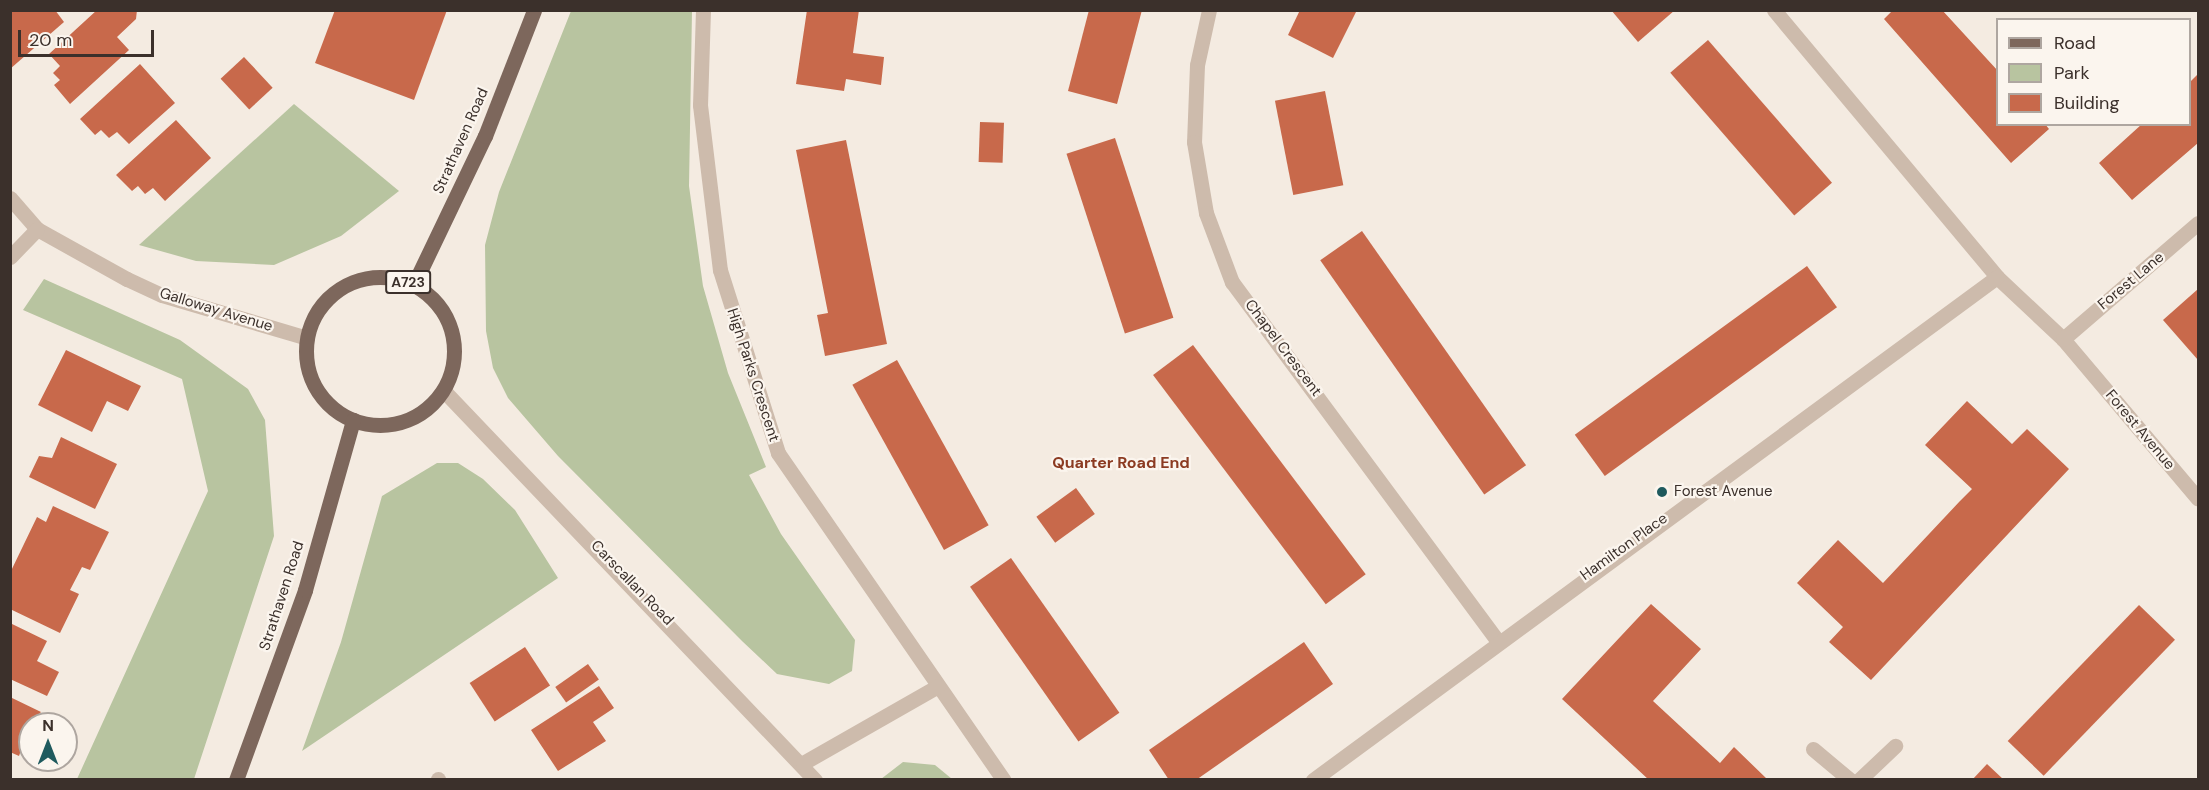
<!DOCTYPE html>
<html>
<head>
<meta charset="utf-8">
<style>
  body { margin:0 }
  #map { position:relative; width:2209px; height:790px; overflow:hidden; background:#f4ebe1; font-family:"DM Sans",sans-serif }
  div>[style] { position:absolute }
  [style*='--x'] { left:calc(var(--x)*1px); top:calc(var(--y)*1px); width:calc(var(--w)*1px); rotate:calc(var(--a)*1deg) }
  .green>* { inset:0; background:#b8c4a0 }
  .building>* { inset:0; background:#c8694b; transform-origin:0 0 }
  .minor>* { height:15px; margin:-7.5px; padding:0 7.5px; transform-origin:7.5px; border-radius:7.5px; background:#cdbbac }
  .major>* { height:15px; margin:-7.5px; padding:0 7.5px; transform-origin:7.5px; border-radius:7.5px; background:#7d675c }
  .major>.ring { margin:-7.5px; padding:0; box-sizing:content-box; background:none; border:15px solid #7d675c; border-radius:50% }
  .dots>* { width:16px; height:16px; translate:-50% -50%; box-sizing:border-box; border:3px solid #fbf5ee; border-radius:50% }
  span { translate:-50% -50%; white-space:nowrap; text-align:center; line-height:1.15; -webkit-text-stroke:4.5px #fbf5ee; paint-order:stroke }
  .shield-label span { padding:2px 4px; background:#fbf5ee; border:2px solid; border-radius:4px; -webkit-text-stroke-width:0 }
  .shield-label { font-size:14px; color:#3b302b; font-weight:700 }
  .street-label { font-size:15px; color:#3b302b }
  .poi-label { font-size:15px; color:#3b302b }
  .left { translate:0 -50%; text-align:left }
  .neighbourhood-label { font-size:16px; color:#8c3b22; font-weight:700 }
  .frame { position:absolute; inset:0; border:12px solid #3b302b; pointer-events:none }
  .legend { position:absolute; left:1996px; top:18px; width:195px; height:108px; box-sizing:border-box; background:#fbf5ee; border:2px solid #aea6a0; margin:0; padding:8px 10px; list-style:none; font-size:18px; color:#3b302b }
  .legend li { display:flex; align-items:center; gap:12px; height:30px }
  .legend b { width:30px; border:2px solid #aea6a0 }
  .north { position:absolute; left:18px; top:712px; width:60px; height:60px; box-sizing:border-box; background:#fbf5ee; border:2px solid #aea6a0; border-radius:50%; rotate:0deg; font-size:16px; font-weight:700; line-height:24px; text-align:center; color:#3b302b }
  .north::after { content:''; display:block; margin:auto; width:21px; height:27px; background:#1f5a5e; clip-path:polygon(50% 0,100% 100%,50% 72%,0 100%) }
  .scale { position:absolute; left:18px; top:30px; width:136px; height:27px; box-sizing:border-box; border:3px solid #3b302b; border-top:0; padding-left:8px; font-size:18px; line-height:21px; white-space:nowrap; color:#3b302b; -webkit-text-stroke:4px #fbf5ee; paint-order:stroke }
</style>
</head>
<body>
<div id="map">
  <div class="green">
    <div style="clip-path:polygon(571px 11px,692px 11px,689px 186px,703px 286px,728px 373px,766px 467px,749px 475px,781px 534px,855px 640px,852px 671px,829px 684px,777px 674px,742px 641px,558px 456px,508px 398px,493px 368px,486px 331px,485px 245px,499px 192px)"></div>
    <div style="clip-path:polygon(294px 104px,399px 191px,341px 236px,274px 265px,196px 261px,139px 245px)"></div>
    <div style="clip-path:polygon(44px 279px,180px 340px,248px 389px,265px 420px,274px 536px,194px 779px,77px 779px,208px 491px,182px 379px,23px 310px)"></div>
    <div style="clip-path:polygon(437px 463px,458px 463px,483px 479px,515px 510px,558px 578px,302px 751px,341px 642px,382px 496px)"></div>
    <div style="clip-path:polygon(903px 762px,935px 765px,952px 779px,881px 779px)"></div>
  </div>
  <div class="building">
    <div style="clip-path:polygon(10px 10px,55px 10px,64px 22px,10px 69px)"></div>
    <div style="clip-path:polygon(97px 10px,137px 10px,136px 19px,117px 37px,129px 50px,70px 104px,54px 85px,60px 80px,53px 73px,60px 66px,49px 54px)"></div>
    <div style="clip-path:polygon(335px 10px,447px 10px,414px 100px,315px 63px)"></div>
    <div style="clip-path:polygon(807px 10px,859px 10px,853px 53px,884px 57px,881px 85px,846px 79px,844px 91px,796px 84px)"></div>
    <div style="clip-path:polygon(1089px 10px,1142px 10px,1117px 104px,1068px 91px)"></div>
    <div style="clip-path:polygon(1300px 10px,1357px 10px,1333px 58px,1288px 35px)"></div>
    <div style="clip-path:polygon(1611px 10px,1675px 10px,1638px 42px)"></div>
    <div style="clip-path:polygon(1893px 10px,1942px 10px,1998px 71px,1998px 124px,2045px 124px,2049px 129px,2011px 163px,1884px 19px)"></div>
    <div style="left:1708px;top:40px;width:189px;height:50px;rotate:49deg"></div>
    <div style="left:244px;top:57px;width:42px;height:32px;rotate:47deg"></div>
    <div style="clip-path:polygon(140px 64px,175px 103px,129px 144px,117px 132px,109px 138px,101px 130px,95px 135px,80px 119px)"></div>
    <div style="clip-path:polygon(2198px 74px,2198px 143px,2132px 200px,2099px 163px,2142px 124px,2190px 124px,2190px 82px)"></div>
    <div style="left:1325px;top:91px;width:96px;height:51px;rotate:79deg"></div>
    <div style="clip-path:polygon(176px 120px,211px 158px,165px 201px,153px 188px,145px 194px,138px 186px,132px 191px,116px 175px)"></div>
    <div style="left:980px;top:122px;width:24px;height:40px;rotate:2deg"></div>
    <div style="left:1115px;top:138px;width:189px;height:51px;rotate:72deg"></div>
    <div style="clip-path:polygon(846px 140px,887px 344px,825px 356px,817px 315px,828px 313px,796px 150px)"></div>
    <div style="left:1362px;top:231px;width:286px;height:51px;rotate:55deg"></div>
    <div style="left:1807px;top:266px;width:51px;height:287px;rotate:54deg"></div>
    <div style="clip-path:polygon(2198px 289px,2198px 360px,2163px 320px)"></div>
    <div style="left:1193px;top:345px;width:287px;height:50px;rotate:53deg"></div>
    <div style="clip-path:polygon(66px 350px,141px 386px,128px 411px,107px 401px,92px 432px,38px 405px)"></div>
    <div style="left:897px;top:360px;width:189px;height:51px;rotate:61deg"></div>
    <div style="clip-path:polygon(1967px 401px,2012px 444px,2027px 429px,2069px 469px,1871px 680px,1829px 642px,1843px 627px,1797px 583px,1838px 540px,1883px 583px,1960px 501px,1972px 489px,1925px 445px)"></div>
    <div style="clip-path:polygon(61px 437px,117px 464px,95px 509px,29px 477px,39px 456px,52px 458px)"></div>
    <div style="left:1076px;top:488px;width:32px;height:49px;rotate:54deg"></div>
    <div style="clip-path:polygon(53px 506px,109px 532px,90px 570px,82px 567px,70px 590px,79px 594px,60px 633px,10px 609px,10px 573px,37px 517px,46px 522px)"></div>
    <div style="left:1011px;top:558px;width:189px;height:50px;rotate:55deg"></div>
    <div style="clip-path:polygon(1651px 604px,1701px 649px,1653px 701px,1720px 763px,1734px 747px,1768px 780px,1649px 780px,1562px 699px)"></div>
    <div style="left:2139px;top:605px;width:50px;height:189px;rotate:44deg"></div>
    <div style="clip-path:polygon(10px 623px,47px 641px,37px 661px,59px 672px,47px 696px,10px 679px)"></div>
    <div style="clip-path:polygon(1304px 642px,1333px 684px,1196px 780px,1169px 780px,1149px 750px)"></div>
    <div style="left:525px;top:647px;width:46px;height:66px;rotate:57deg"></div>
    <div style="left:588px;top:664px;width:19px;height:40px;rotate:55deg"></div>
    <div style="clip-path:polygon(599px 686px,614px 708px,593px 722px,606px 741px,558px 771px,531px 730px)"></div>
    <div style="clip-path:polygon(10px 697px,41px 712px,30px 724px,19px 756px,10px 752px)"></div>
    <div style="clip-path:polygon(1987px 764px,2004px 780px,1972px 780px)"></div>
  </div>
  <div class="minor">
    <div style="--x:703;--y:10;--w:95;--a:91.8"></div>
    <div style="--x:700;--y:105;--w:166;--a:83.1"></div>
    <div style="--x:720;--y:270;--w:192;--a:72.4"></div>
    <div style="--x:778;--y:453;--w:397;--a:55.4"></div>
    <div style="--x:1209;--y:10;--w:56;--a:102.3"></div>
    <div style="--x:1197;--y:65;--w:77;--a:92.2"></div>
    <div style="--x:1194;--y:142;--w:72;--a:80.4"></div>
    <div style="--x:1206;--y:213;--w:74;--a:69.4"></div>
    <div style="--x:1232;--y:282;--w:445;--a:53.5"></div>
    <div style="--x:1774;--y:10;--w:348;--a:50.1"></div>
    <div style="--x:1997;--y:277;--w:91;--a:43.2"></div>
    <div style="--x:2063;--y:339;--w:209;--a:49.8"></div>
    <div style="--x:10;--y:198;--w:41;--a:48.9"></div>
    <div style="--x:37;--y:229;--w:103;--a:29.1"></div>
    <div style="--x:127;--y:279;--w:38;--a:25"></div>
    <div style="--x:162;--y:295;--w:151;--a:16.5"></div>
    <div style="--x:10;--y:257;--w:39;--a:-46"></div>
    <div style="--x:2063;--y:339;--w:178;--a:-40.7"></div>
    <div style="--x:444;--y:391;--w:538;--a:46.36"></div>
    <div style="--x:1813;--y:749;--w:48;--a:40"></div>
    <div style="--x:803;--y:763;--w:155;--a:-29.7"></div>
    <div style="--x:438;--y:779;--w:1;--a:90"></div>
    <div style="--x:1313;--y:780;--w:849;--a:-36.33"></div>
    <div style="--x:1859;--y:780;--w:50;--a:-43.4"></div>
  </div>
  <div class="major">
    <div class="ring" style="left:306px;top:277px;width:133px;height:133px"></div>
    <div style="--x:414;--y:284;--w:164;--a:-64.4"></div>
    <div style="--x:485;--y:136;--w:135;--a:-68.7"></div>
    <div style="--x:236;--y:780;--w:202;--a:-70"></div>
    <div style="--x:305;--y:590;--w:177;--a:-74.2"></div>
  </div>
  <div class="dots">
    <div style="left:1662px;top:492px;background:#1f5a5e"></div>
  </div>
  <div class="shield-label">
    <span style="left:408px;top:282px">A723</span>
  </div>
  <div class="street-label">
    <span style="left:461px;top:141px;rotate:-66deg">Strathaven Road</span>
    <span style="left:2131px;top:281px;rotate:-40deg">Forest Lane</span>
    <span style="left:216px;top:310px;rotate:17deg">Galloway Avenue</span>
    <span style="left:1283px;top:348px;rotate:53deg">Chapel Crescent</span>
    <span style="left:753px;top:375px;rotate:72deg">High Parks Crescent</span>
    <span style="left:2140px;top:430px;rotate:50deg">Forest Avenue</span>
    <span style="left:1624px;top:547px;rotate:-36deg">Hamilton Place</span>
    <span style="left:632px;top:583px;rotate:46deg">Carscallan Road</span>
    <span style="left:282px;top:596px;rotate:-72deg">Strathaven Road</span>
  </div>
  <div class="poi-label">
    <span class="left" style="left:1674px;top:492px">Forest Avenue</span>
  </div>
  <div class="neighbourhood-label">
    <span style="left:1121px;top:463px">Quarter Road End</span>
  </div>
  <div class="frame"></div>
  <ul class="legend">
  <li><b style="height:8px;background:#7d675c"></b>Road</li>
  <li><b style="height:16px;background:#b8c4a0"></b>Park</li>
  <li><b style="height:16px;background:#c8694b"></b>Building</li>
  </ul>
  <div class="north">N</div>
  <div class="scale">20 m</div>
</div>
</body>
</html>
